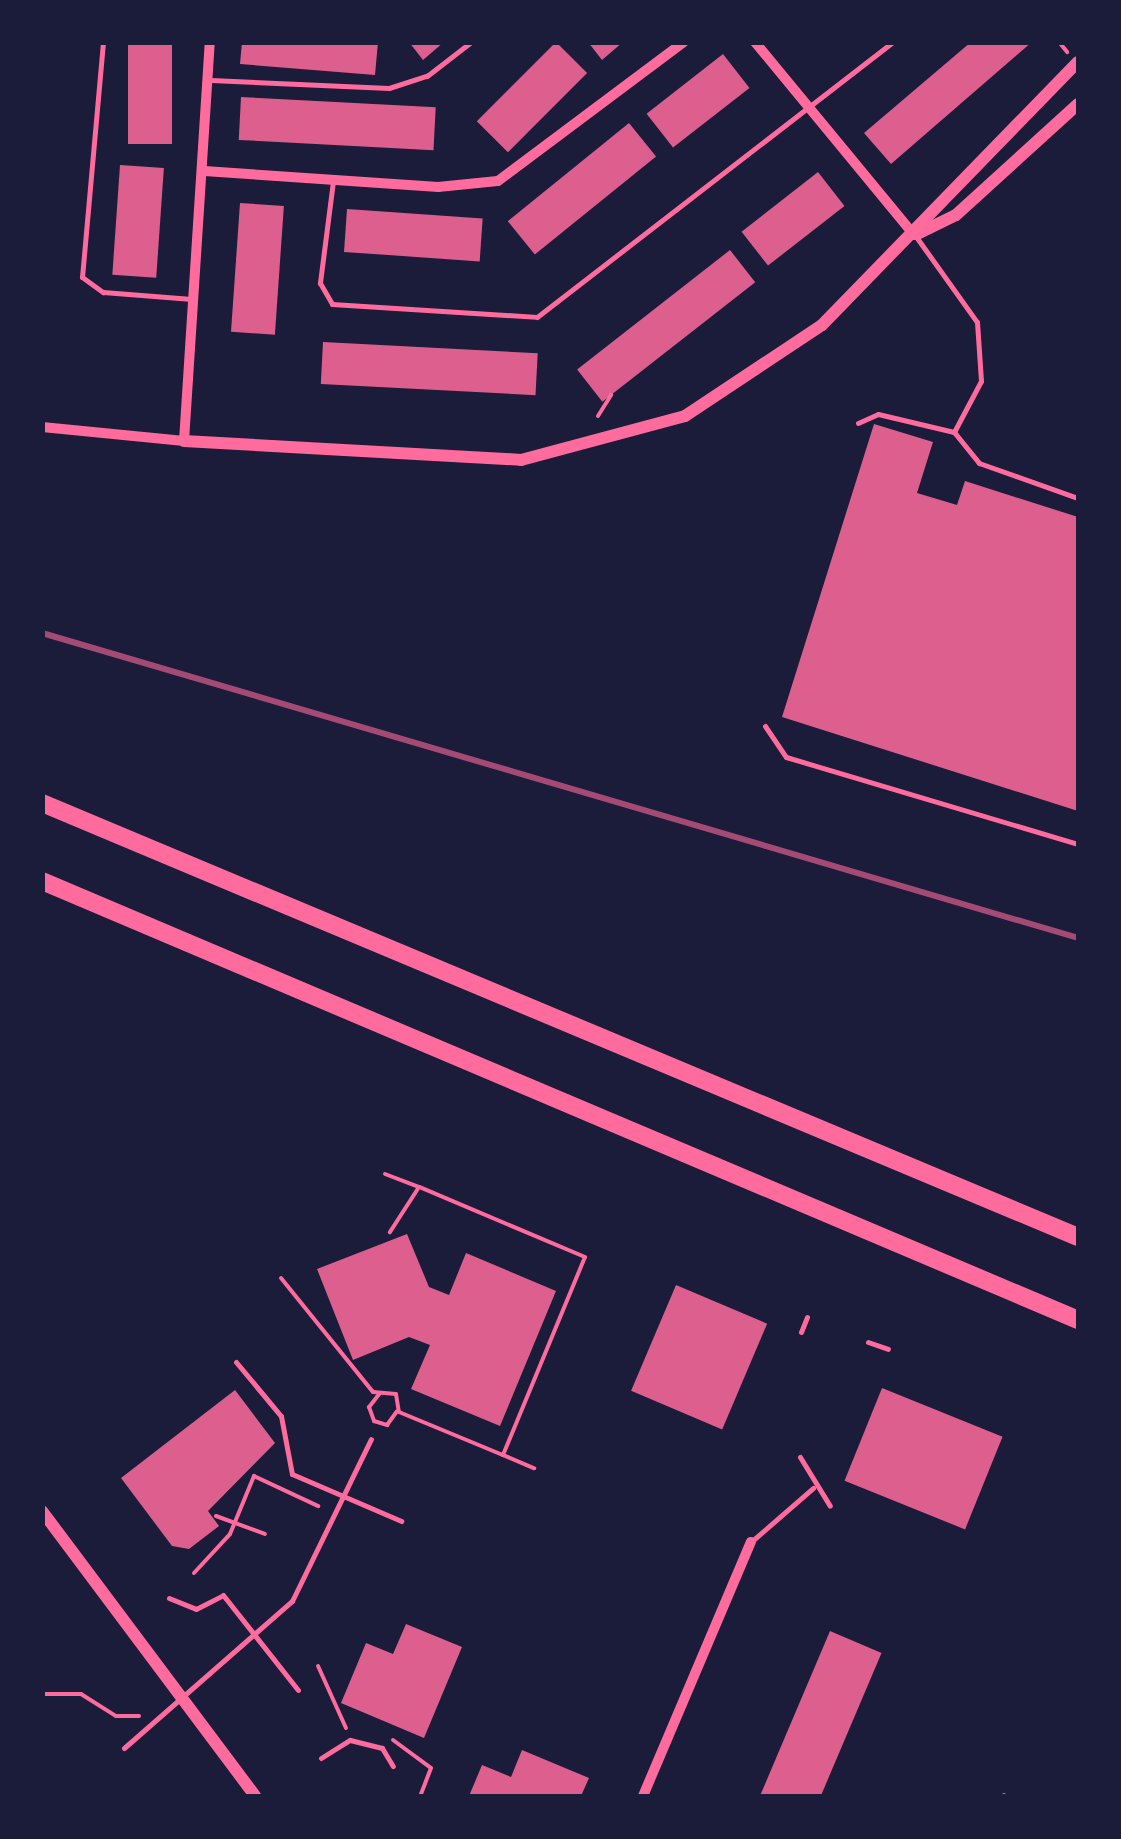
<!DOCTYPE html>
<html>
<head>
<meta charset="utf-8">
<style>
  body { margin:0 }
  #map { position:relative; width:1121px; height:1839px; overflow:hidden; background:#1b1b3a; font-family:Arial,sans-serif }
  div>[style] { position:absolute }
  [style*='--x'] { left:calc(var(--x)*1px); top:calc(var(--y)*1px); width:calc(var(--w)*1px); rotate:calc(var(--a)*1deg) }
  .building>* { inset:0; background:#dd5f8e; transform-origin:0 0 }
  .path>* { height:4px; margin:-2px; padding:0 2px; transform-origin:2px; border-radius:2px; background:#ff6b9d }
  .service>* { height:5px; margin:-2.5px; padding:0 2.5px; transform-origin:2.5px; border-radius:2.5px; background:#ff6b9d }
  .minor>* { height:10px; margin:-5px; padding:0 5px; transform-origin:5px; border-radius:5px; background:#ff6b9d }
  .tertiary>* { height:12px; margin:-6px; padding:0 6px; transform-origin:6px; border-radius:6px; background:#ff6b9d }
  .motorway>* { height:18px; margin:-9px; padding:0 9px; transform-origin:9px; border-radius:9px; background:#ff6b9d }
  .rail>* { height:6px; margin:-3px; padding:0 3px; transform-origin:3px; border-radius:3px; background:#a44b75 }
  span { translate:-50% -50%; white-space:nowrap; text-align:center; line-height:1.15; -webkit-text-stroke:8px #1b1b3a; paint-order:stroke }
  .frame { position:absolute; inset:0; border:45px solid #1b1b3a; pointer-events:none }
</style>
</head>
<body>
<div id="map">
  <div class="building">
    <div style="left:128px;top:42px;width:44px;height:102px"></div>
    <div style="clip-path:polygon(242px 42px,378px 42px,375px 75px,240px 64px)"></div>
    <div style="clip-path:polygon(409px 42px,444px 42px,423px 60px)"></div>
    <div style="left:556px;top:42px;width:44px;height:112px;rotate:45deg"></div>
    <div style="clip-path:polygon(588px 42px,623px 42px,602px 60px)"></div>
    <div style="clip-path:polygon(971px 42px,1032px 42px,891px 164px,864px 133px)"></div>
    <div style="left:723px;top:54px;width:43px;height:97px;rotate:52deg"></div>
    <div style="left:241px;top:97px;width:195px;height:43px;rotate:3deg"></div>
    <div style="left:629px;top:123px;width:43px;height:156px;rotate:51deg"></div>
    <div style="left:120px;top:165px;width:44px;height:110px;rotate:4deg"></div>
    <div style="left:818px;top:172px;width:43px;height:97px;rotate:52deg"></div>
    <div style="left:240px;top:203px;width:44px;height:129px;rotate:4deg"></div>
    <div style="left:347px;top:209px;width:136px;height:43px;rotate:4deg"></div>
    <div style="left:730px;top:250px;width:41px;height:194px;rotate:52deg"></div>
    <div style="left:323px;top:342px;width:215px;height:42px;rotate:3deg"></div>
    <div style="clip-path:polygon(874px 424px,933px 442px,917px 493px,957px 505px,965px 481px,1078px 517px,1078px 811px,782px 717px)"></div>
    <div style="clip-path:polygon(407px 1234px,429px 1287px,449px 1295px,466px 1253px,556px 1291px,500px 1426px,411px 1389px,430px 1345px,409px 1337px,353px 1360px,317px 1269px)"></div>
    <div style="left:676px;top:1285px;width:99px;height:115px;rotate:23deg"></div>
    <div style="left:882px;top:1388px;width:130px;height:100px;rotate:22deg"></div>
    <div style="clip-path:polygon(235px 1390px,275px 1443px,208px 1511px,219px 1526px,189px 1549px,172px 1546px,121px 1478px)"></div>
    <div style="clip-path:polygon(406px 1624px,462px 1647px,424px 1738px,341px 1703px,366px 1643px,393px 1654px)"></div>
    <div style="left:830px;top:1631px;width:56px;height:178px;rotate:23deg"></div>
    <div style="clip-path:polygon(522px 1750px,589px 1778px,581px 1796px,469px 1796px,482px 1765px,511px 1777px)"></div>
  </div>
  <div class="path">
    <div style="--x:1059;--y:42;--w:13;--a:51"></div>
    <div style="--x:598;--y:416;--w:25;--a:-58"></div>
    <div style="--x:385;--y:1174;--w:36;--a:21"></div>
    <div style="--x:281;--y:1278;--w:146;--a:51.1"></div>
    <div style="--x:373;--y:1392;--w:23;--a:5"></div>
    <div style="--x:396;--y:1394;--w:18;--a:81"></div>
    <div style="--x:399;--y:1412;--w:113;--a:22.5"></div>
    <div style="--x:503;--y:1455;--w:214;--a:-67.5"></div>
    <div style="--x:585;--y:1257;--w:180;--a:-157.1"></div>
    <div style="--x:419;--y:1187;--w:54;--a:122.8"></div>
    <div style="--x:380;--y:1393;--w:18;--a:128"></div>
    <div style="--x:369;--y:1407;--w:15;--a:70"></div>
    <div style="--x:374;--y:1421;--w:14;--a:17"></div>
    <div style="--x:387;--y:1425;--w:17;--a:-54"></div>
    <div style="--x:503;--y:1455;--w:34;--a:23"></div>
    <div style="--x:216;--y:1516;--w:52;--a:20.2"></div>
    <div style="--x:194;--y:1573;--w:53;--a:-47.3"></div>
    <div style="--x:230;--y:1534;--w:63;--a:-67.5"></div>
    <div style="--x:254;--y:1476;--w:71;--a:25.1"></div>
    <div style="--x:318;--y:1666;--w:68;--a:65.7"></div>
    <div style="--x:42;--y:1694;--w:39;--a:0"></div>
    <div style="--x:81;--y:1694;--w:41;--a:32.2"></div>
    <div style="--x:116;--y:1716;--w:23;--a:0"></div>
    <div style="--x:393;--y:1740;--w:47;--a:36.4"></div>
    <div style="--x:431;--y:1768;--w:30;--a:111"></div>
    <div style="--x:1004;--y:1796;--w:1;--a:-90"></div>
  </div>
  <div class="service">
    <div style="--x:103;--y:42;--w:236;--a:95.1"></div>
    <div style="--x:82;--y:277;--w:26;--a:36"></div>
    <div style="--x:103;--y:292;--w:89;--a:4.5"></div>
    <div style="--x:211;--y:80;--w:178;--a:2.6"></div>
    <div style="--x:389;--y:88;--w:40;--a:-18"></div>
    <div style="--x:427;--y:76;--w:56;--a:-37.7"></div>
    <div style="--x:333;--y:181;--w:103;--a:97.3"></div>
    <div style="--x:320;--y:283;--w:24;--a:60"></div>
    <div style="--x:332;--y:304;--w:205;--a:3.6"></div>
    <div style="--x:537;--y:317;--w:450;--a:-37.7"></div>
    <div style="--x:917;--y:238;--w:103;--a:54.5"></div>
    <div style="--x:977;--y:322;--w:59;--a:86.1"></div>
    <div style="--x:981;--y:381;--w:58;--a:117.9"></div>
    <div style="--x:858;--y:423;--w:22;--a:-24"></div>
    <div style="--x:878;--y:414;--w:78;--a:13.3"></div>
    <div style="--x:954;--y:432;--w:40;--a:51"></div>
    <div style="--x:979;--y:463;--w:105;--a:19.5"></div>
    <div style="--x:765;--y:726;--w:37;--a:56"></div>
    <div style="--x:786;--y:757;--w:305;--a:16.6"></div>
    <div style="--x:801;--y:1332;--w:16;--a:-68"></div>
    <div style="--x:868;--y:1342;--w:21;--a:19"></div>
    <div style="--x:236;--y:1362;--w:70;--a:50.2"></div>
    <div style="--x:281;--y:1416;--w:59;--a:79.3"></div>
    <div style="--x:292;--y:1474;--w:119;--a:23.3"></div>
    <div style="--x:800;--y:1457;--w:57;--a:58.5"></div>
    <div style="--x:752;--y:1541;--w:81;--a:-41"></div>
    <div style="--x:169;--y:1598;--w:29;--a:22"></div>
    <div style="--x:196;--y:1609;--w:30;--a:-27"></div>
    <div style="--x:223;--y:1595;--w:121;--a:51.7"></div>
    <div style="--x:124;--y:1748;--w:223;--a:-41.2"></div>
    <div style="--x:292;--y:1601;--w:180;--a:-64"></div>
    <div style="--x:321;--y:1758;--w:34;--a:-32"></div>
    <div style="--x:350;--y:1740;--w:33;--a:14"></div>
    <div style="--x:382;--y:1748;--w:21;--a:59"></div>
  </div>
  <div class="minor">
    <div style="--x:755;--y:42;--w:250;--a:50.5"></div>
    <div style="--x:204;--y:171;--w:235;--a:3.9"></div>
    <div style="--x:438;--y:187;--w:60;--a:-5.7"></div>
    <div style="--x:498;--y:181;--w:232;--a:-36.8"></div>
    <div style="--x:42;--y:427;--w:143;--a:5.6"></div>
    <div style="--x:184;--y:441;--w:400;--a:-86.3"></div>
    <div style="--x:643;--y:1796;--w:276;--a:-67"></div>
  </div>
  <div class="tertiary">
    <div style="--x:917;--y:234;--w:43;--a:-26"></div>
    <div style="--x:956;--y:215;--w:165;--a:-42.3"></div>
    <div style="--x:184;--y:441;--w:338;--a:3.2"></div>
    <div style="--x:521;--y:460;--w:170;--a:-15"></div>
    <div style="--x:685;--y:416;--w:164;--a:-33.6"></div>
    <div style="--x:822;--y:325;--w:367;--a:-45.8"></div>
    <div style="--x:42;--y:1511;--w:356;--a:53.2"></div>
  </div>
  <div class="motorway">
    <div style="--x:42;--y:803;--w:1123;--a:22.73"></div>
    <div style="--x:42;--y:881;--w:1125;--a:22.96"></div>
  </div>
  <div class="rail">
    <div style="--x:42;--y:633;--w:1080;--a:16.4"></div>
  </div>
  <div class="frame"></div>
</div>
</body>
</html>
